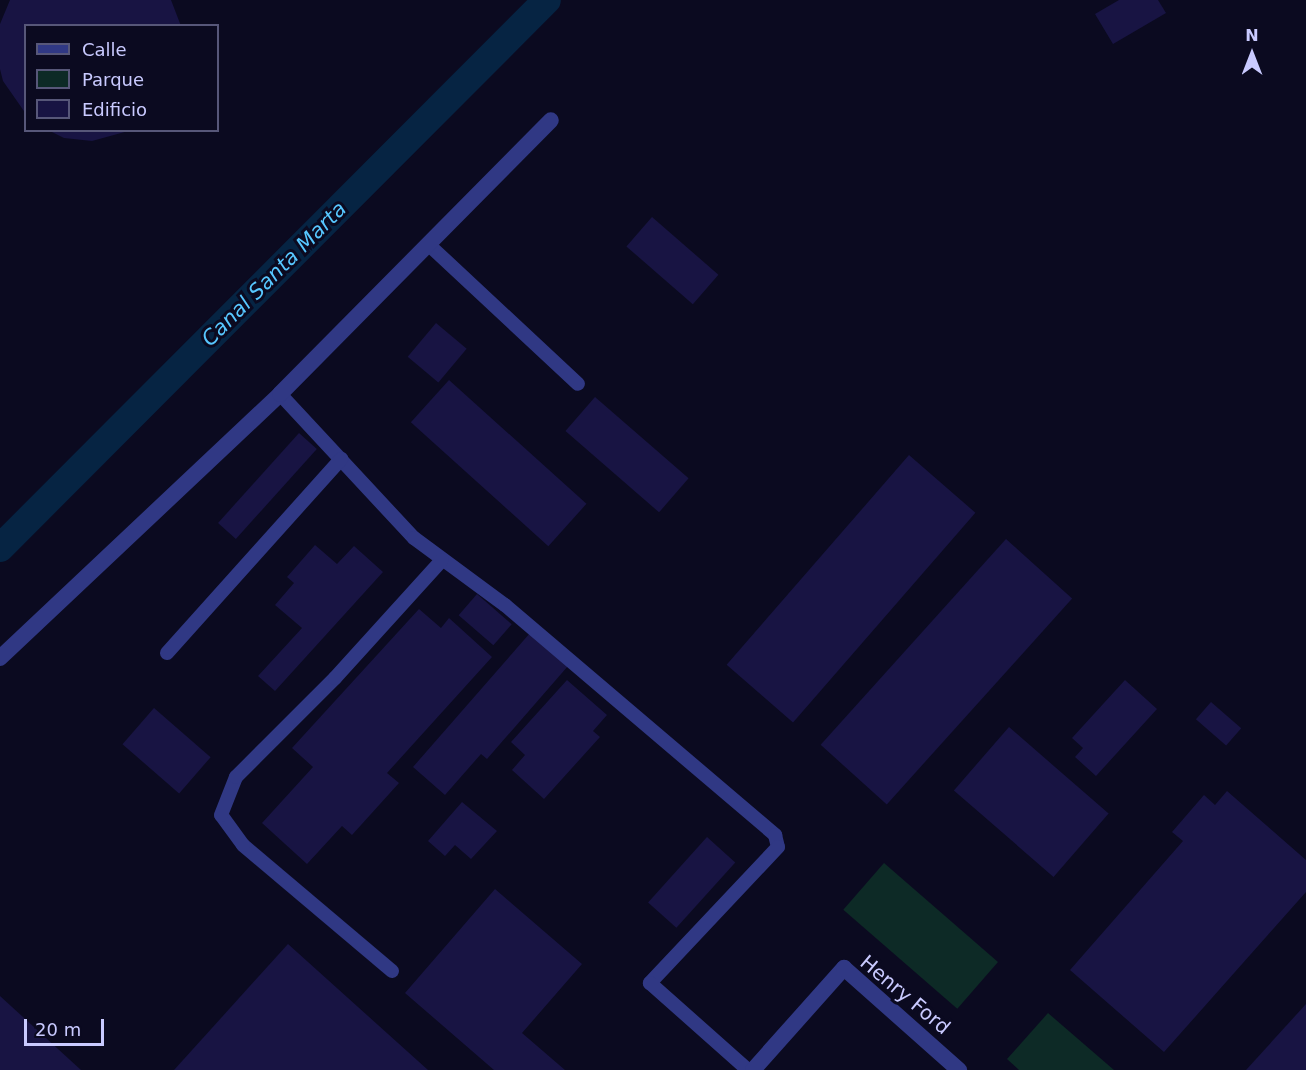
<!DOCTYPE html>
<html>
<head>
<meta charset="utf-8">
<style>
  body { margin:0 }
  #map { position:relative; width:1306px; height:1070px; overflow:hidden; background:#0b0a20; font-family:"DejaVu Sans",sans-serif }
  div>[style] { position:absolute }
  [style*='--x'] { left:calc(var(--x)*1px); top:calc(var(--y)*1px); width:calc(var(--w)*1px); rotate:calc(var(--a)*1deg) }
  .green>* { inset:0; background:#0d2a26; transform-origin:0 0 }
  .canal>* { height:28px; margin:-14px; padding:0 14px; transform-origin:14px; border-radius:14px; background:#062443 }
  .building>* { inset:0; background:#181443; transform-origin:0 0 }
  .service>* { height:14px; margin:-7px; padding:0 7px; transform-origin:7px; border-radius:7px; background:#303884 }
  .minor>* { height:16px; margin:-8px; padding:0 8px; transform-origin:8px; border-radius:8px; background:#303884 }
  span { translate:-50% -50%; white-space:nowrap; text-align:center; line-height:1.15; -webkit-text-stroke:6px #0b0a20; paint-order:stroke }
  .street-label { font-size:20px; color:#c9caff }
  .water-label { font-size:21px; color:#57c7ff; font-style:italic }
  .legend { position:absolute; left:24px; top:24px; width:195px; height:108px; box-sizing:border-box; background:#0b0a20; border:2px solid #575779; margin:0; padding:8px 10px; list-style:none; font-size:18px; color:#c9caff }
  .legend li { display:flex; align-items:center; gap:12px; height:30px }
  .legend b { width:30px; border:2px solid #575779 }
  .north { position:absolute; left:1222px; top:24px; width:60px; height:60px; -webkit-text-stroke:4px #0b0a20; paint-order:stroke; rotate:0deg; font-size:16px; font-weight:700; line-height:24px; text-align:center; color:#c9caff }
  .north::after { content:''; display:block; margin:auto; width:21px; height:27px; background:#c9caff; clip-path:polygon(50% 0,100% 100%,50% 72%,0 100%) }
  .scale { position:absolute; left:24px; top:1019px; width:80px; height:27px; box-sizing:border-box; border:3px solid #c9caff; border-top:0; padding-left:8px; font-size:18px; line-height:21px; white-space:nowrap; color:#c9caff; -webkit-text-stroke:4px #0b0a20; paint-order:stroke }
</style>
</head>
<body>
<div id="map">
  <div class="green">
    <div style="left:884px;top:863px;width:151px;height:62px;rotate:41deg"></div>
    <div style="clip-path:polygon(1048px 1013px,1114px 1070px,1019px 1070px,1007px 1059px)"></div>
  </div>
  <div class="canal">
    <div style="--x:0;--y:548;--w:774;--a:-45.05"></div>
  </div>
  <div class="building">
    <div style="clip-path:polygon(10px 0,171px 0,181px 26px,26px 26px,26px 114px,3px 81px,0 69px,0 24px)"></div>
    <div style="clip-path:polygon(1119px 0,1158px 0,1166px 13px,1113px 44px,1095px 14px)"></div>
    <div style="clip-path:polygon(48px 130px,132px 130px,92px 141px,64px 138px)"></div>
    <div style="left:652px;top:217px;width:88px;height:39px;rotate:41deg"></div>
    <div style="left:436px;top:323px;width:40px;height:44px;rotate:40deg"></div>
    <div style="left:449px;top:380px;width:185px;height:57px;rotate:42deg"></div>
    <div style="left:595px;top:397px;width:124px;height:45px;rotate:41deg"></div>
    <div style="left:299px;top:433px;width:24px;height:121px;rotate:42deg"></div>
    <div style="left:909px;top:455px;width:88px;height:278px;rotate:41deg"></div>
    <div style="left:1006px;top:539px;width:89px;height:277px;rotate:42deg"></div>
    <div style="clip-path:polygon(315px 545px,337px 564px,354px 546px,383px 572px,275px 691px,258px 676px,302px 628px,275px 605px,294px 583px,287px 577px)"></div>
    <div style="left:477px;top:594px;width:46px;height:28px;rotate:41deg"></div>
    <div style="clip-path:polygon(419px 609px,441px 628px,449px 618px,492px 657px,387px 773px,399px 783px,352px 835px,342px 826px,307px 864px,262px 823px,313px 767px,292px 748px)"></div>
    <div style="clip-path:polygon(530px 633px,568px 666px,487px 759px,481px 754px,445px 795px,413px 767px)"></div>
    <div style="clip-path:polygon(567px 680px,607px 715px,593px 731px,600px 737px,544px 799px,512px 770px,525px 755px,511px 742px)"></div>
    <div style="clip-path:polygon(1125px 680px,1157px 709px,1096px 776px,1075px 757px,1083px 748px,1072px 738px)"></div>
    <div style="left:1211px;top:702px;width:40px;height:23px;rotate:41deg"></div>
    <div style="left:154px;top:708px;width:75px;height:48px;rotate:41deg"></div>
    <div style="left:1009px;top:727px;width:132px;height:84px;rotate:41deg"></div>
    <div style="clip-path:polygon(1227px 791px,1306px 860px,1306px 892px,1164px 1052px,1070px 970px,1183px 841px,1172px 832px,1204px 795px,1215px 805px)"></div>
    <div style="clip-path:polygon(462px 802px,497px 831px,471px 859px,455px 845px,445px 856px,428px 841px)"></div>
    <div style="left:707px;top:837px;width:38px;height:88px;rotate:42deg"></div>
    <div style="clip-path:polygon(495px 889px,582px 964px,522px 1033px,565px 1070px,494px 1070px,405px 993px)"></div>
    <div style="clip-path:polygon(288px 944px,428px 1070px,174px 1070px)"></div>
    <div style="clip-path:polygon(0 996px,81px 1070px,0 1070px)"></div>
    <div style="clip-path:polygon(1306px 1004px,1306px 1070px,1246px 1070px)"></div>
  </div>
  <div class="service">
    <div style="--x:428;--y:244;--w:205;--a:43"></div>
    <div style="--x:280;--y:394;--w:197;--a:47.1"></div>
    <div style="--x:414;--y:538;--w:113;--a:36.4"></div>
    <div style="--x:505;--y:605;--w:355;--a:40.4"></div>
    <div style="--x:775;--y:835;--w:12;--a:76"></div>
    <div style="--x:778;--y:847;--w:187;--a:133.3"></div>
    <div style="--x:650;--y:983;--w:131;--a:41.6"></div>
    <div style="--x:167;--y:653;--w:261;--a:-48.1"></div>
    <div style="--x:392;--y:971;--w:195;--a:-139.8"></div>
    <div style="--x:243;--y:845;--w:37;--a:-126"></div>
    <div style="--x:221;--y:815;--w:41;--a:-68.5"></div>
    <div style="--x:236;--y:777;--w:140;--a:-45"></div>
    <div style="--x:335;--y:678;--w:159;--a:-47.8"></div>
  </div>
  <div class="minor">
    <div style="--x:0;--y:658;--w:385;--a:-43.3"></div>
    <div style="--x:280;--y:394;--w:385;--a:-45.3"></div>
    <div style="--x:753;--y:1070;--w:137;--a:-48.3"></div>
    <div style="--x:844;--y:968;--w:154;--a:41.6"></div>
  </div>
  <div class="street-label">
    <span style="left:905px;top:995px;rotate:40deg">Henry Ford</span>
  </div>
  <div class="water-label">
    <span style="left:274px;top:274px;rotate:-45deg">Canal Santa Marta</span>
  </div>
  <ul class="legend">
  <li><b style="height:8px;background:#303884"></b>Calle</li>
  <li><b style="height:16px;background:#0d2a26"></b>Parque</li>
  <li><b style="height:16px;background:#181443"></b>Edificio</li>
  </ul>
  <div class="north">N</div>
  <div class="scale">20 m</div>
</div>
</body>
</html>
